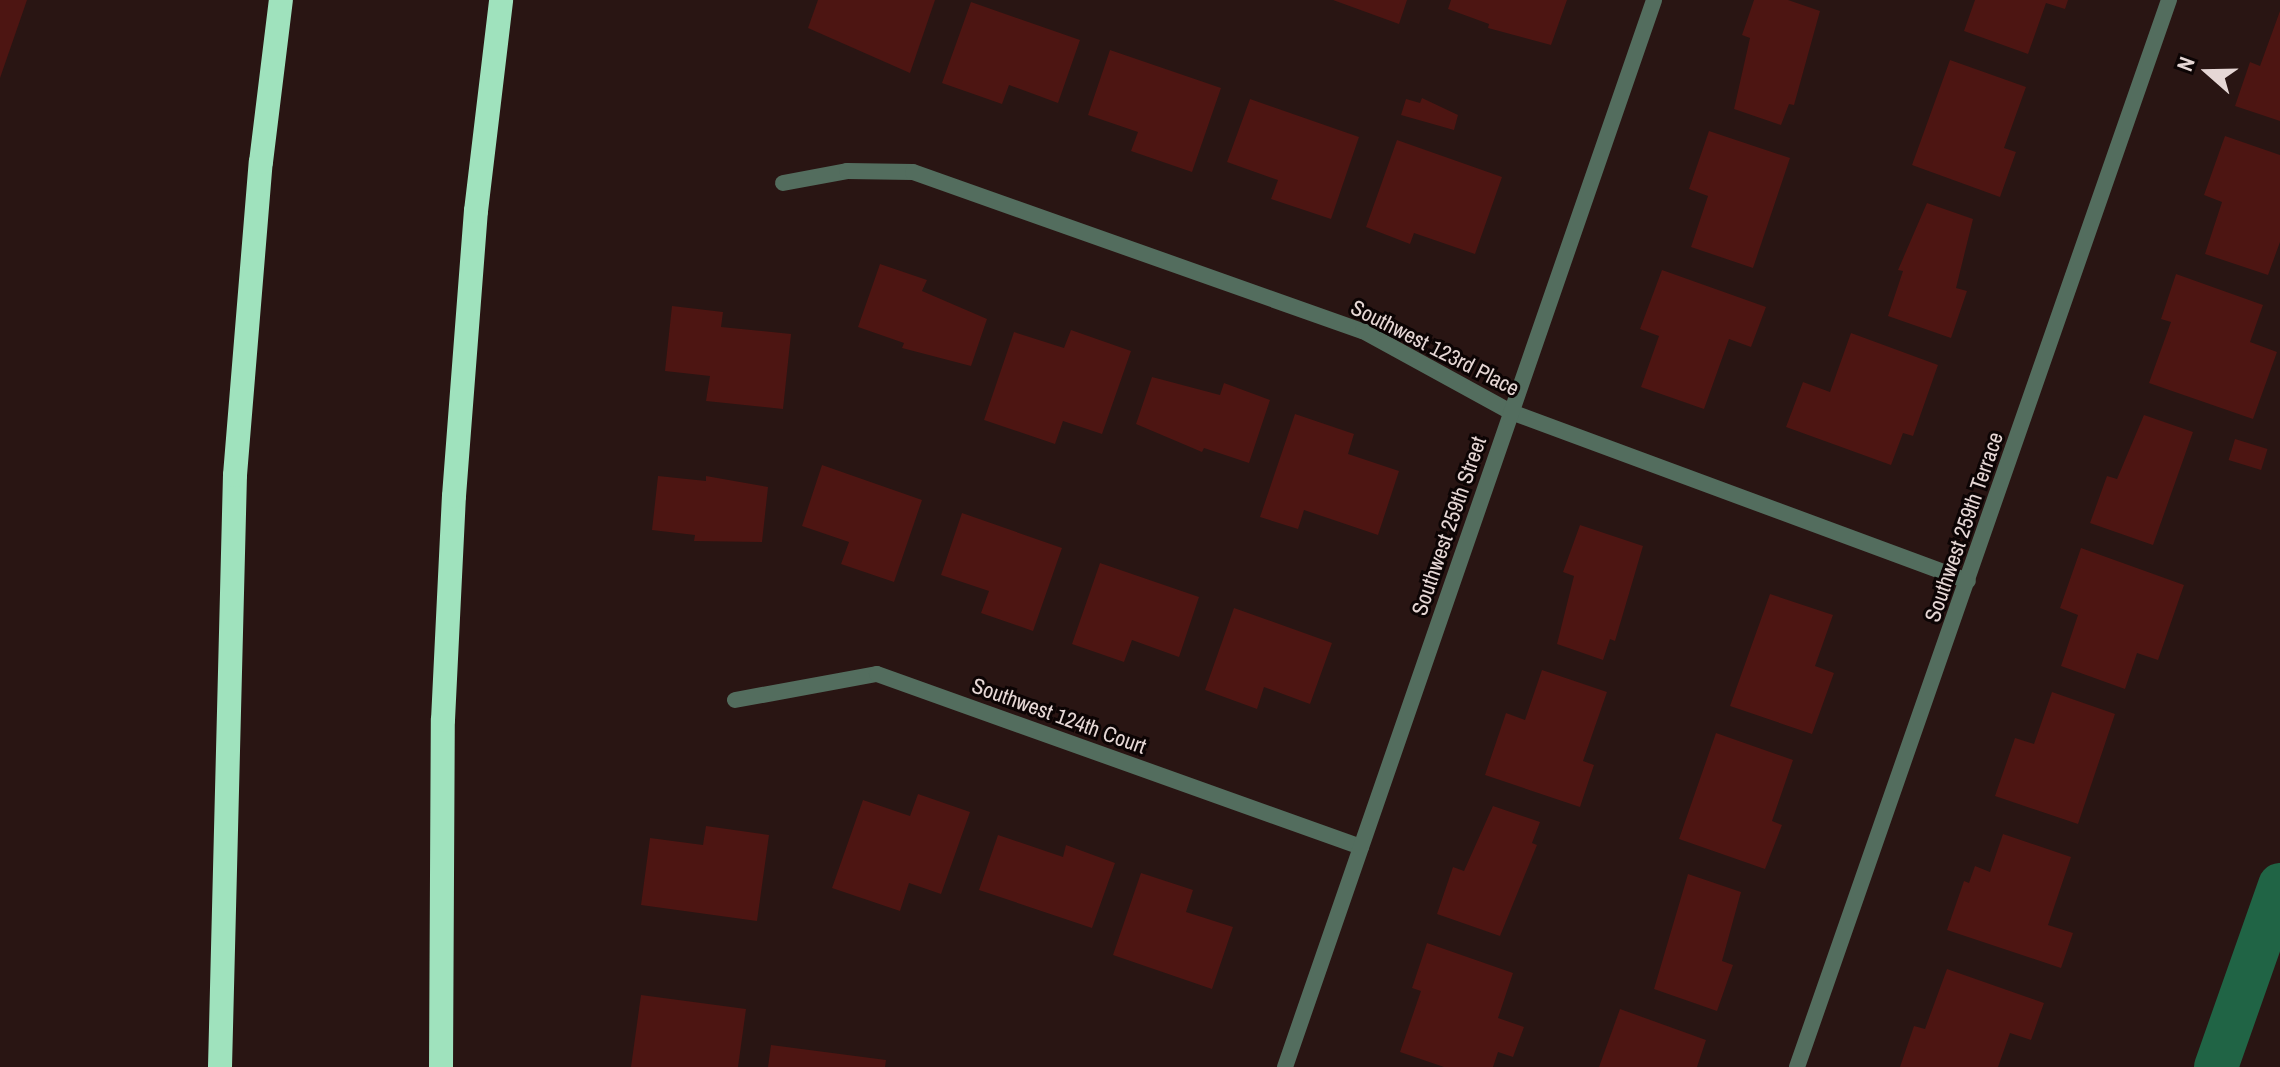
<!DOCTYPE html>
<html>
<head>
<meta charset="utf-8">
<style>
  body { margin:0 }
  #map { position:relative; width:2280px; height:1067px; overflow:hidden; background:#291513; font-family:"Archivo Narrow",sans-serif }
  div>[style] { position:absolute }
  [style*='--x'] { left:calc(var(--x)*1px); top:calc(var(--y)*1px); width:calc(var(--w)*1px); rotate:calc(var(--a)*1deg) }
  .canal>* { height:44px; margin:-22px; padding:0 22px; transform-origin:22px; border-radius:22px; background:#206445 }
  .building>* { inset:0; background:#4d1512; transform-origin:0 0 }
  .street>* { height:16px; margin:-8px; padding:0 8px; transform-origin:8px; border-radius:8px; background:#536d5e }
  .highway>* { height:24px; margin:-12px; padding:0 12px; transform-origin:12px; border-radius:12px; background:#9fe2bd }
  span { translate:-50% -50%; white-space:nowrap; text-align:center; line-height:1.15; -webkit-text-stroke:6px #0c0404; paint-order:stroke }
  .street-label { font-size:22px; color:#e6d7d5 }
  .north { position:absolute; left:2168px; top:32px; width:80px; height:80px; -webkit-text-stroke:6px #0c0404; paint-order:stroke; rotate:290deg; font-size:22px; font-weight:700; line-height:32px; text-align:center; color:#e6d7d5 }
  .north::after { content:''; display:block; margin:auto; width:28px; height:36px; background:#e6d7d5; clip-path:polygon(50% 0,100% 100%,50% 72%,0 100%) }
</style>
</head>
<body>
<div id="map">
  <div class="canal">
    <div style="--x:2216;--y:1067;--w:193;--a:-70.6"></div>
  </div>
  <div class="building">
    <div style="clip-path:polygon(0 0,27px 0,0 78px)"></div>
    <div style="clip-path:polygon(818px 0,935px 0,910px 73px,808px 28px)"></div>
    <div style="clip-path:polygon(1333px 0,1407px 0,1399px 24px)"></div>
    <div style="clip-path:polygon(1451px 0,1567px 0,1551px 45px,1488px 28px,1489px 24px,1448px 9px)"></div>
    <div style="clip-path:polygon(1754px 0,1788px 0,1820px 11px,1794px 105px,1789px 104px,1781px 125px,1734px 109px,1750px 38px,1742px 35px)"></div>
    <div style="clip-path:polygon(1975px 0,2068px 0,2065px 9px,2046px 3px,2028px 54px,1964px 31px)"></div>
    <div style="clip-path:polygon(971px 2px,1080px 40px,1058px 103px,1009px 85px,1002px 104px,942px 83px)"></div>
    <div style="clip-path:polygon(2280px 11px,2280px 121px,2235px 106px,2250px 62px,2260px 66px)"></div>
    <div style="clip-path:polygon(1110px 50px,1221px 88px,1192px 172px,1131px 151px,1138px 132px,1088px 115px)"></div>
    <div style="clip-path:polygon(1950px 60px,2026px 87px,2004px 148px,2016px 152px,2000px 197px,1912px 165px)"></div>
    <div style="clip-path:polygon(1422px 98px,1458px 115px,1454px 130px,1401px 115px,1406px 99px,1420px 103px)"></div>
    <div style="clip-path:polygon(1250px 99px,1359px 137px,1331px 219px,1271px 199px,1278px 180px,1227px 162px)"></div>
    <div style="clip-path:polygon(1709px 131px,1790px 158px,1753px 268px,1691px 247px,1708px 196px,1689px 189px)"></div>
    <div style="clip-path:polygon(2225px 136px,2280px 155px,2280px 242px,2268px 275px,2205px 254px,2222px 202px,2204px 195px)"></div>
    <div style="clip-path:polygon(1397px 140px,1502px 177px,1475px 254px,1414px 233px,1410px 244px,1366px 227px)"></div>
    <div style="clip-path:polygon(1927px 203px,1973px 219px,1956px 288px,1967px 291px,1951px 338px,1888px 316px,1903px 271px,1898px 270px)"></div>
    <div style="clip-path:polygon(880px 264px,927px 280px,922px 291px,987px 319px,971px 366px,902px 348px,904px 343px,858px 327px)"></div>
    <div style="clip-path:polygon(1662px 270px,1766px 307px,1751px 347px,1729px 339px,1704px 409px,1641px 387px,1659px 336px,1640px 329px)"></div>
    <div style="clip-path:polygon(2176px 274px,2263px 305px,2250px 342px,2277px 352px,2253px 419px,2149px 383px,2171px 322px,2161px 319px)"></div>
    <div style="clip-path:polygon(672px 306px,723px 312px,721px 327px,791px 334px,783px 409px,706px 401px,710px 376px,665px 371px)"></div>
    <div style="clip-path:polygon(1071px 330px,1131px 351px,1102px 434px,1063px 421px,1055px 444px,984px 420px,1014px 332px,1064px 348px)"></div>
    <div style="clip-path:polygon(1851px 333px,1938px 365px,1913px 436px,1903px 433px,1891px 465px,1786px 427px,1803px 382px,1830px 392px)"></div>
    <div style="clip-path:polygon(1152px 377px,1220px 395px,1224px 383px,1270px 400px,1249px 463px,1204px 448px,1202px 452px,1136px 424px)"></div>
    <div style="clip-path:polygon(1295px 414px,1354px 434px,1348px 454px,1399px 471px,1378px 535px,1304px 510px,1298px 529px,1260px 517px)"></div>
    <div style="clip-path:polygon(2144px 415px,2193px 432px,2153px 545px,2090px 523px,2107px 476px,2117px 479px)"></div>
    <div style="left:2235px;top:439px;width:34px;height:22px;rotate:17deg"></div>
    <div style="clip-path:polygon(822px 465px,922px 500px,894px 582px,841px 564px,849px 542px,802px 526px)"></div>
    <div style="clip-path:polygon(658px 476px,706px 481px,706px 476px,768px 487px,762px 542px,694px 541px,695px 535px,652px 530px)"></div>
    <div style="clip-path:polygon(962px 513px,1062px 548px,1033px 631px,981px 613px,989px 591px,941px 575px)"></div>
    <div style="clip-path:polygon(1580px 525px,1643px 546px,1615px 641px,1610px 639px,1603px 660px,1557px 644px,1574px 576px,1563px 572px)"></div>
    <div style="clip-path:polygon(2081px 548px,2184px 585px,2158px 660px,2137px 653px,2125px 689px,2061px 666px,2078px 615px,2060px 608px)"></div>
    <div style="clip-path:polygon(1100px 563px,1199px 597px,1179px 657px,1132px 640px,1124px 662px,1072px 644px)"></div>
    <div style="clip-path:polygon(1770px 594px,1833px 615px,1815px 666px,1834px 673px,1812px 734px,1730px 706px)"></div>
    <div style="clip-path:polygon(1234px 608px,1332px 643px,1310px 704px,1264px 687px,1257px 709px,1205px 690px)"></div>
    <div style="clip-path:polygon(1542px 670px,1607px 692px,1583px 761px,1594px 765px,1580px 807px,1485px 775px,1506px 713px,1525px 720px)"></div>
    <div style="clip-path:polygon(2052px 692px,2115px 714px,2078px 824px,1995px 796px,2015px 738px,2034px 744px)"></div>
    <div style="clip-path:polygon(1716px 733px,1793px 760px,1772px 821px,1782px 825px,1765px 869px,1679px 839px)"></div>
    <div style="clip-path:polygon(918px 794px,970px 812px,941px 894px,909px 883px,900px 911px,832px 888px,863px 800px,910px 816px)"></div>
    <div style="clip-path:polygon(1493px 806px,1540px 822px,1532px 843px,1537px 845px,1500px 936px,1437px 914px,1453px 867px,1464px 871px)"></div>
    <div style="clip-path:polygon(706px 826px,769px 835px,757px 921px,641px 905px,650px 838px,703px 845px)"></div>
    <div style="clip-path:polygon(2003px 834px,2071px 857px,2048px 925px,2073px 933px,2061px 968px,1947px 930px,1964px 881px,1969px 883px,1975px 866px,1990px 872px)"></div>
    <div style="clip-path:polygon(998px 835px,1063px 857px,1066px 845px,1115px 863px,1092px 928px,979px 890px)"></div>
    <div style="clip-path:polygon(1141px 873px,1193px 890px,1186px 912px,1233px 927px,1212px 989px,1113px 955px)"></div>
    <div style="clip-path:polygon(1688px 874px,1741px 892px,1722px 961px,1733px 965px,1717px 1011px,1654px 989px)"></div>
    <div style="clip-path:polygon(1427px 943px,1513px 973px,1498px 1018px,1524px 1027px,1513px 1057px,1498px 1052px,1493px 1067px,1444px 1067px,1400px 1052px,1421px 991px,1412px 988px)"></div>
    <div style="clip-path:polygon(1947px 969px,2044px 1003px,2031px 1040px,2010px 1033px,1998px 1067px,1900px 1067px,1914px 1026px,1925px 1029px)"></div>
    <div style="clip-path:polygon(641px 995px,746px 1009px,738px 1067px,631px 1067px)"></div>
    <div style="clip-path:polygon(1620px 1009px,1706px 1040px,1697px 1067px,1599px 1067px)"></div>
    <div style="clip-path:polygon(771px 1045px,886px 1060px,885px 1067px,768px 1067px)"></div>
  </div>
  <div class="street">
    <div style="--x:783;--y:183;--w:65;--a:-10.6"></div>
    <div style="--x:847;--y:171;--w:66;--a:0.9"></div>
    <div style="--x:913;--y:172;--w:477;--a:19.5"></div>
    <div style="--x:1363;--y:331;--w:169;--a:28.7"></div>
    <div style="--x:1511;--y:412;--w:487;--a:20.3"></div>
    <div style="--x:735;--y:700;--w:144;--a:-10.4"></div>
    <div style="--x:877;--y:674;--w:514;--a:19.67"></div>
    <div style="--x:1285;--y:1067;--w:1129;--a:-70.92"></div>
    <div style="--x:1797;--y:1067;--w:1130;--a:-70.78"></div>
  </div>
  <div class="highway">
    <div style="--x:220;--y:1067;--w:592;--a:-88.55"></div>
    <div style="--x:235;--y:475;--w:314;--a:-85.3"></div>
    <div style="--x:261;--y:162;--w:163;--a:-83"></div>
    <div style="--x:441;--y:1067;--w:347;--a:-89.7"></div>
    <div style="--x:443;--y:720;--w:224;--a:-87.2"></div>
    <div style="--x:454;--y:496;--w:286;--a:-85.6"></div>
    <div style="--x:476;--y:211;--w:212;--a:-83.2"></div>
  </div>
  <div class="street-label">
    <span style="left:1435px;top:348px;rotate:27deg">Southwest 123rd Place</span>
    <span style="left:1449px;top:526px;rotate:-71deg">Southwest 259th Street</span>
    <span style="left:1964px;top:527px;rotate:-71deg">Southwest 259th Terrace</span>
    <span style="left:1059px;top:716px;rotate:20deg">Southwest 124th Court</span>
  </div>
  <div class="north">N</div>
</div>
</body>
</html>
